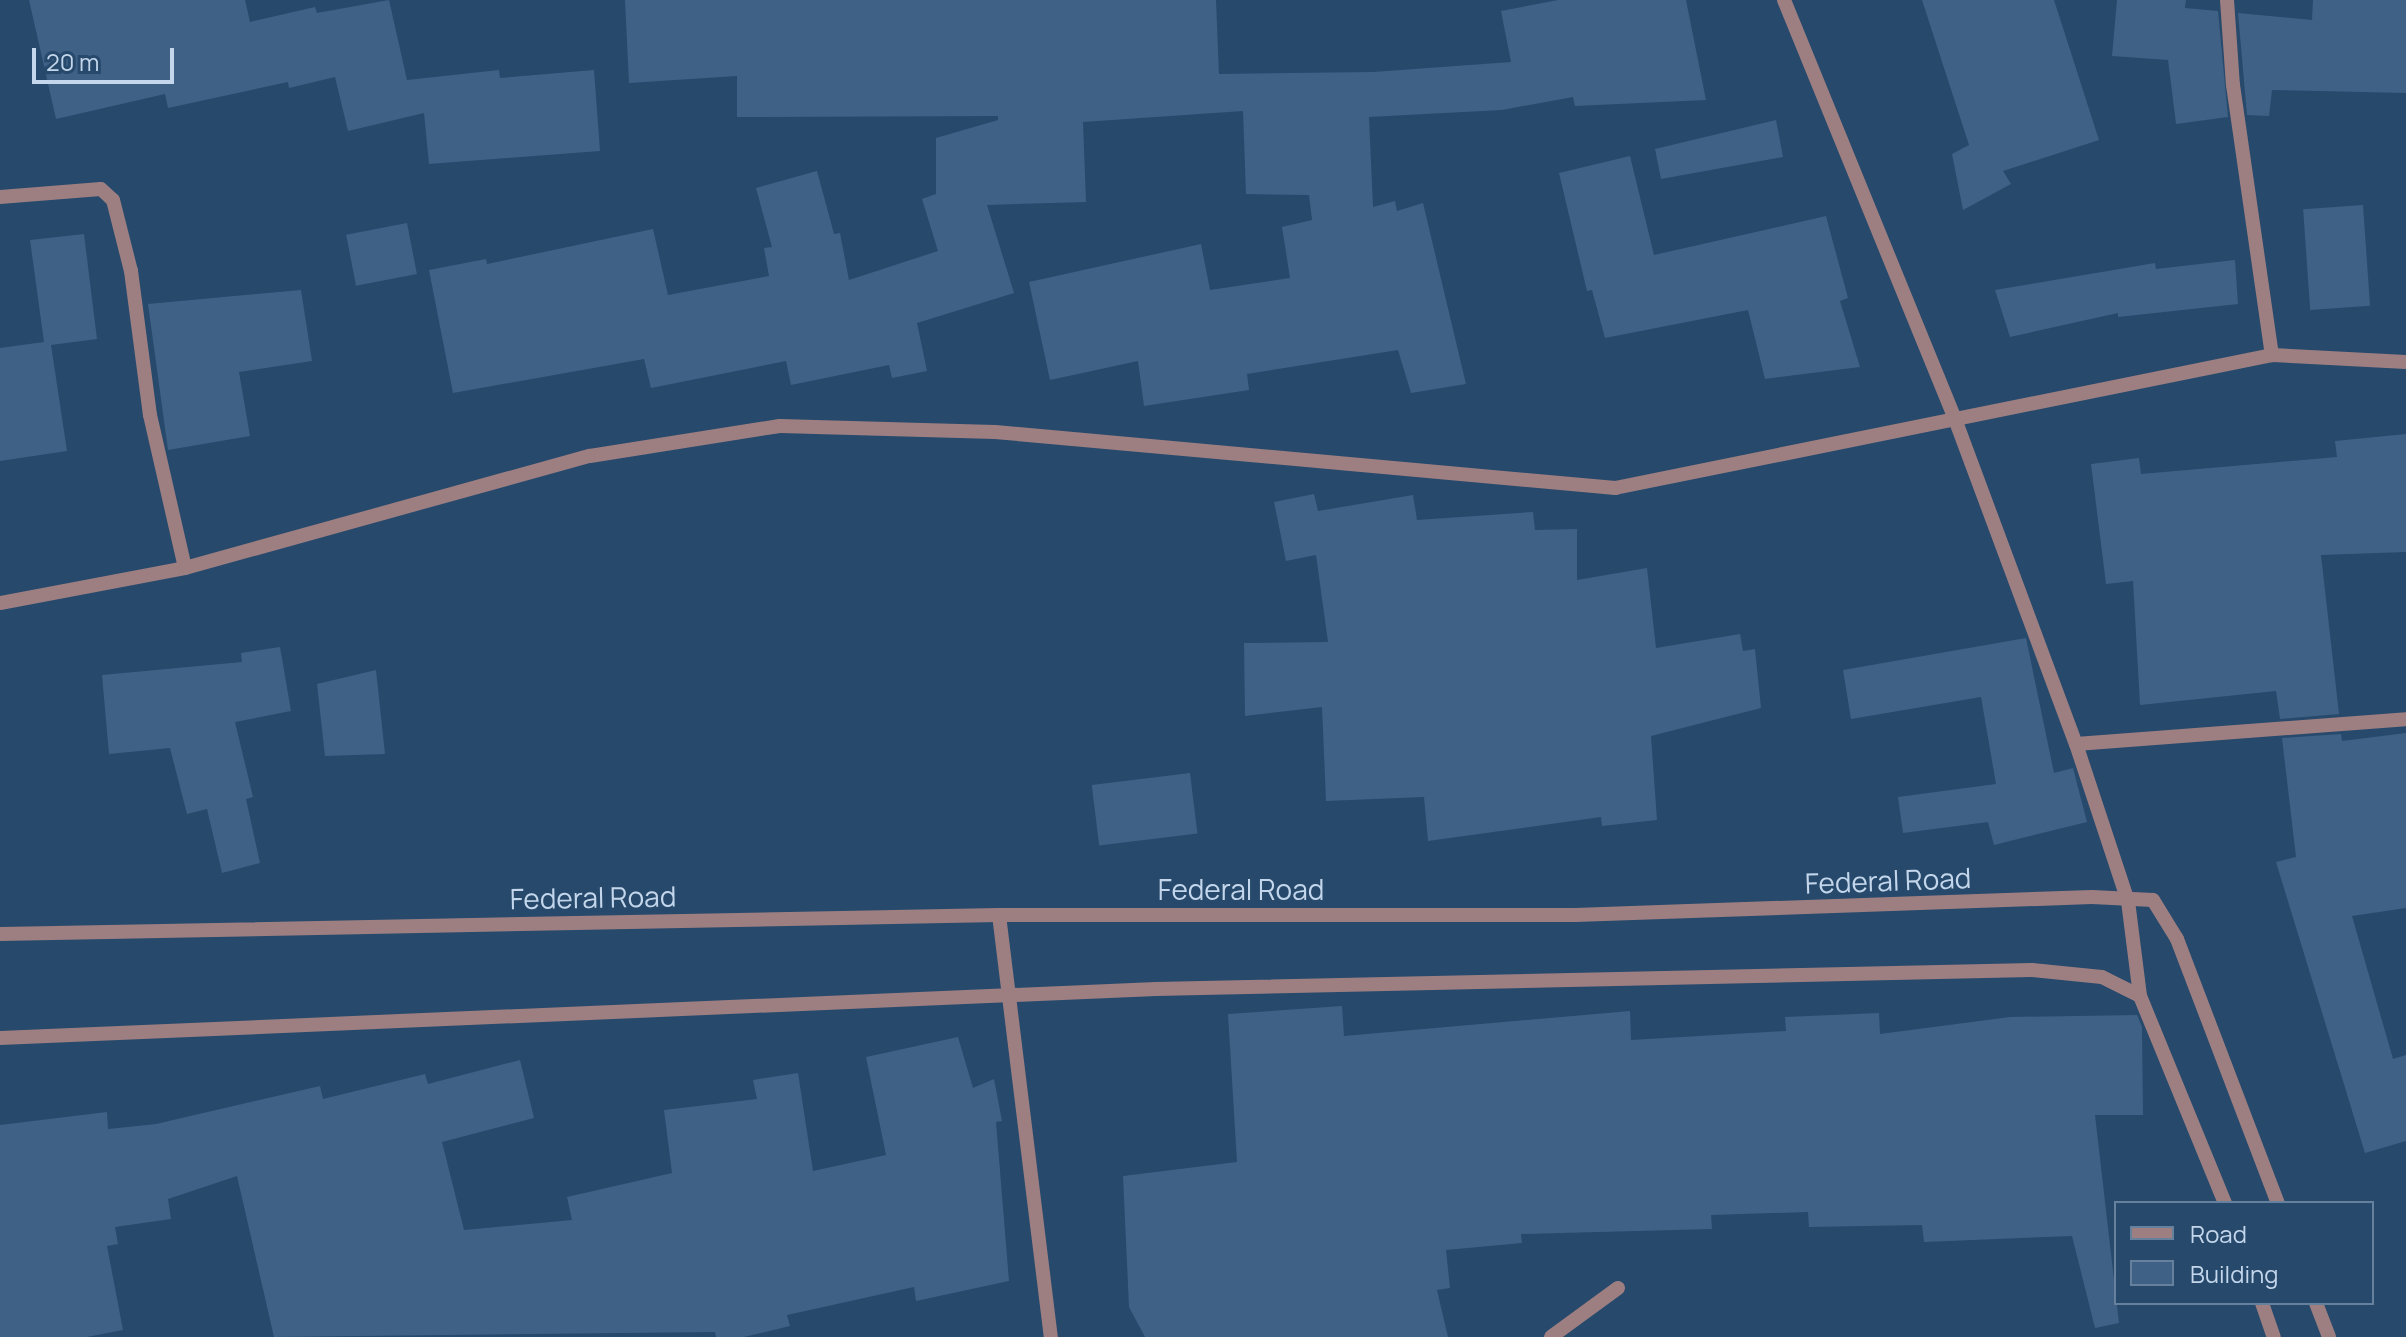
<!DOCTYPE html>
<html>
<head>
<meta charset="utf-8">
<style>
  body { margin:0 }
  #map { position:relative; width:2406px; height:1337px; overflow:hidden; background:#27496b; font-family:Manrope,sans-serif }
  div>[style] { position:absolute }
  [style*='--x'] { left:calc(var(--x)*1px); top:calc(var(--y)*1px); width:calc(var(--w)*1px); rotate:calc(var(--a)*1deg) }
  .building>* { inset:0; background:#3f6185; transform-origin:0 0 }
  .minor>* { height:14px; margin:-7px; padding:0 7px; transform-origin:7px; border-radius:7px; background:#9d7f82 }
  span { translate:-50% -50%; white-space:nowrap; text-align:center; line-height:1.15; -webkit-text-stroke:8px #27496b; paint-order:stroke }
  .street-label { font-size:28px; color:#c3d6eb }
  .legend { position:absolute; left:2114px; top:1201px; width:260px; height:104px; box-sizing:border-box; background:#27496b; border:2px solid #65819e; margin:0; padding:10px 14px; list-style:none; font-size:24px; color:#c3d6eb }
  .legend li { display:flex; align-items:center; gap:16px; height:40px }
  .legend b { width:40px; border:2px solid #65819e }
  .scale { position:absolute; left:32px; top:48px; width:142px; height:36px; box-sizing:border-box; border:4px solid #c3d6eb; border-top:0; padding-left:10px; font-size:24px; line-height:28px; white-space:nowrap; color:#c3d6eb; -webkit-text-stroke:6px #27496b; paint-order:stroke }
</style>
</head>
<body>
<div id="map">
  <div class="building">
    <div style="clip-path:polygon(29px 0,245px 0,250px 22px,315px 7px,317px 13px,389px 0,407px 80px,499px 70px,500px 78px,594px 70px,600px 151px,429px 164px,424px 113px,348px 131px,335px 77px,289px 88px,288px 82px,168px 108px,165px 94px,56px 119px)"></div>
    <div style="clip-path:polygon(625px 0,1216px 0,1219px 74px,1373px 72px,1511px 62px,1501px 11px,1558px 0,1686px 0,1706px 100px,1575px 106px,1573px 97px,1502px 110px,1369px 117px,1373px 207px,1395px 201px,1397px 211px,1423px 203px,1466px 384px,1411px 393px,1398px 350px,1247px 374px,1249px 390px,1144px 406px,1138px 361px,1050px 380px,1029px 282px,1201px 244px,1210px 290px,1290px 278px,1282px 227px,1312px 220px,1309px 195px,1246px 194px,1243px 111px,1083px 122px,1086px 202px,987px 205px,1014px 293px,917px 323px,927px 371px,892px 378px,889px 365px,791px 385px,786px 361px,651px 388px,644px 359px,453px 393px,429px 270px,486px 259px,487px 264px,653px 229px,668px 295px,769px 276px,764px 248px,772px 247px,756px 188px,817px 171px,834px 234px,840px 233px,849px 280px,938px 251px,922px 199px,936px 194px,936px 138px,998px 120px,998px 116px,737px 117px,737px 76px,629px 83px)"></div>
    <div style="clip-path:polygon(1922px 0,2054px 0,2099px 140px,2003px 171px,2011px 184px,1963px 210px,1952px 154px,1969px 145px)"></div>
    <div style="clip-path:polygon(2117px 0,2186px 0,2185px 8px,2218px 11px,2228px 117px,2176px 124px,2168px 60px,2112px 56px)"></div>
    <div style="clip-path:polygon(2313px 0,2406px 0,2406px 93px,2272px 90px,2269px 116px,2247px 115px,2238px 13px,2312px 20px)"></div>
    <div style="clip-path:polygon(1776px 120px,1783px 157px,1661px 179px,1655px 149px)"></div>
    <div style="clip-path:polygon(1630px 156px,1654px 255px,1826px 216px,1848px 298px,1840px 301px,1860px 367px,1765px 379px,1748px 310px,1605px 338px,1592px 290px,1587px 291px,1559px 173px)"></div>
    <div style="left:2363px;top:205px;width:101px;height:60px;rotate:86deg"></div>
    <div style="left:407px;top:223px;width:52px;height:62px;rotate:79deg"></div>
    <div style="clip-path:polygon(84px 234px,97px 339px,51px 345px,67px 451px,0 461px,0 348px,44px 342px,30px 240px)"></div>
    <div style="clip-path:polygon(2235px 260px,2238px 304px,2118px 317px,2118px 313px,2010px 337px,1995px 290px,2155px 263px,2156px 269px)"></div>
    <div style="clip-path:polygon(301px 290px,312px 361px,239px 372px,250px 436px,168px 450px,148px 304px)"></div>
    <div style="clip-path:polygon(2406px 434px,2406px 552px,2321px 555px,2339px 714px,2280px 719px,2276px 691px,2140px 705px,2133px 581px,2106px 584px,2091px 464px,2139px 458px,2141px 474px,2337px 457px,2335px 441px)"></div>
    <div style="clip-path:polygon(1314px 494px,1318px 511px,1413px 495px,1417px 520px,1533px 512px,1535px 530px,1577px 529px,1577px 580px,1647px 568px,1656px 648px,1740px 634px,1743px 651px,1755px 649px,1761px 708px,1651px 736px,1657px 820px,1602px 826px,1601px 817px,1428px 841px,1424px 797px,1326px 801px,1322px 707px,1245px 716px,1244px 643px,1328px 642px,1316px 555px,1286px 561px,1274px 502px)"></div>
    <div style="clip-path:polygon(2026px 638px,2054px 773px,2073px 768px,2087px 822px,1994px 845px,1988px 822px,1903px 833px,1898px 797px,1996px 784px,1981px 697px,1851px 719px,1843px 670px)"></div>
    <div style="clip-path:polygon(280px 647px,291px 711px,235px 722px,253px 797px,246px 799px,260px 863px,222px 873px,207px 809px,187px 814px,170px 748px,109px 754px,102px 675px,242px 662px,241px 653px)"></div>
    <div style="clip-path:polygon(376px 670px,385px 754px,325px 756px,317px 684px)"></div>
    <div style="clip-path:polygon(2406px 733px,2406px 908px,2352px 916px,2393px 1059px,2406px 1055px,2406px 1141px,2365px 1153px,2276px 862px,2296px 857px,2282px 738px,2341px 734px,2342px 741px)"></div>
    <div style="left:1190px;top:773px;width:61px;height:99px;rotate:83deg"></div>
    <div style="clip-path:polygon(1342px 1006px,1344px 1036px,1630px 1011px,1631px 1040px,1786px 1031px,1785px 1017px,1879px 1013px,1880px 1034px,2010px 1017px,2137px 1015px,2142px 1027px,2143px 1115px,2095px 1115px,2119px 1323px,2095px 1328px,2072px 1236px,1924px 1242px,1922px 1225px,1809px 1227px,1808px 1212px,1711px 1215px,1712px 1229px,1521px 1234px,1522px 1243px,1446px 1250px,1450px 1288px,1437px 1290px,1448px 1337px,1145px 1337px,1129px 1307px,1123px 1176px,1237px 1162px,1228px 1014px)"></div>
    <div style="clip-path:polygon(958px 1037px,973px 1088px,994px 1079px,1002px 1121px,996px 1122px,1009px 1281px,916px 1301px,914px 1287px,787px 1315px,790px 1326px,744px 1337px,716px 1337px,715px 1332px,274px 1337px,237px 1176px,168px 1199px,171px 1219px,115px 1227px,118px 1244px,107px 1246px,123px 1330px,87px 1337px,0 1337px,0 1125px,107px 1112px,108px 1129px,156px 1124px,320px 1086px,323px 1099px,425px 1074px,428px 1084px,520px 1060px,534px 1118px,442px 1142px,464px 1230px,572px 1220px,567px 1197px,672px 1173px,664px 1110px,757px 1099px,753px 1080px,798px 1073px,813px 1171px,886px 1155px,866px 1057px)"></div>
  </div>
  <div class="minor">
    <div style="--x:1784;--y:0;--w:453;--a:67.8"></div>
    <div style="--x:1955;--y:419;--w:347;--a:69.6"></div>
    <div style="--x:2076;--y:744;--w:165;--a:71.7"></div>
    <div style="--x:2128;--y:901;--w:96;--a:82.8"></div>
    <div style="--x:2140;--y:996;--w:224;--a:67.7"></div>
    <div style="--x:2227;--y:0;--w:85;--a:86"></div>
    <div style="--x:2233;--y:85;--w:273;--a:81.8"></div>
    <div style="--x:0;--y:197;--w:101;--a:-4.5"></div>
    <div style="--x:101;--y:189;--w:16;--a:43"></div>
    <div style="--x:113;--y:200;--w:73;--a:75.8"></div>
    <div style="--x:131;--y:271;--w:145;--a:82.5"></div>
    <div style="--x:150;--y:415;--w:157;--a:77.1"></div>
    <div style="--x:0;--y:603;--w:188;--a:-10.7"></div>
    <div style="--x:185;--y:568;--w:420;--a:-15.5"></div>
    <div style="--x:590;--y:456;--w:192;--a:-9"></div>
    <div style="--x:780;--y:426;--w:215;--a:1.6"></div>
    <div style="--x:995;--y:432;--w:623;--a:5.16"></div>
    <div style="--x:1615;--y:488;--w:670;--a:-11.44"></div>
    <div style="--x:2272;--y:355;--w:134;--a:3"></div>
    <div style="--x:2076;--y:744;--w:331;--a:-4.3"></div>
    <div style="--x:999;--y:915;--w:425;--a:83"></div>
    <div style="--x:0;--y:934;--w:999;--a:-1.09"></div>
    <div style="--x:999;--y:915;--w:576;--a:0"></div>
    <div style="--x:1575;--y:915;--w:517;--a:-1.99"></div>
    <div style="--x:2092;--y:897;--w:61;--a:2.8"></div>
    <div style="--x:2153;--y:900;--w:46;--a:58.4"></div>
    <div style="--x:2177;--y:939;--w:283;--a:69.1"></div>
    <div style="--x:0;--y:1038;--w:1157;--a:-2.43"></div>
    <div style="--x:1156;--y:989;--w:876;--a:-1.24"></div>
    <div style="--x:2032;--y:970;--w:70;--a:5.7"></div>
    <div style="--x:2102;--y:977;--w:42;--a:26.6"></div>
    <div style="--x:2262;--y:1303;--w:36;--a:71"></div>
    <div style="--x:2316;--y:1303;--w:36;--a:69"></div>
    <div style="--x:1551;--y:1337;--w:83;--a:-36.2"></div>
  </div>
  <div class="street-label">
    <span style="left:1888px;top:880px;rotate:-2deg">Federal Road</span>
    <span style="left:1241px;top:889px">Federal Road</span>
    <span style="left:593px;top:897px;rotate:-1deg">Federal Road</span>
  </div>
  <ul class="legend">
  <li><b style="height:10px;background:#9d7f82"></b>Road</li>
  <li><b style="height:22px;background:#3f6185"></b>Building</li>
  </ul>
  <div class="scale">20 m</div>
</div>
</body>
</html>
